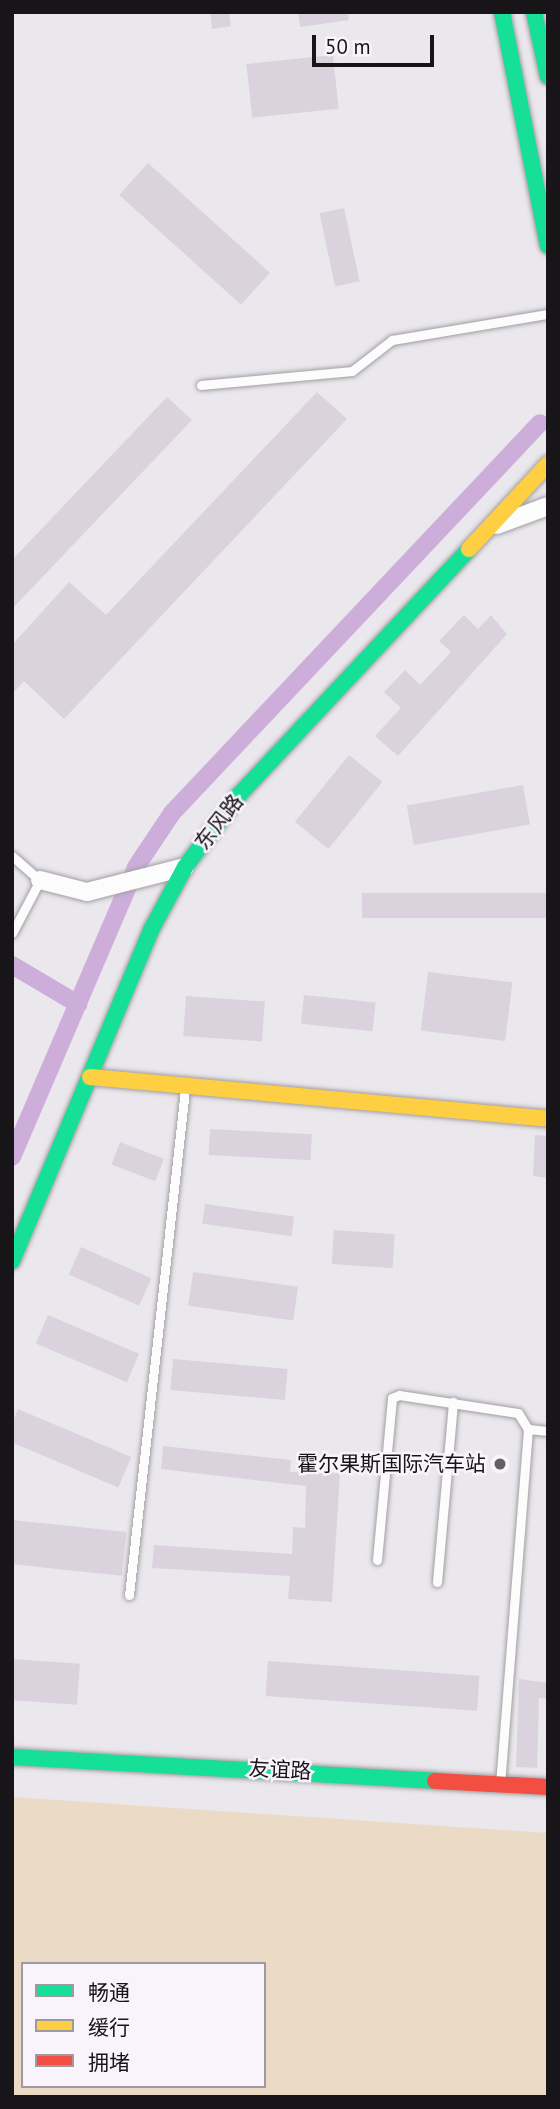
<!DOCTYPE html>
<html>
<head>
<meta charset="utf-8">
<style>
  body { margin:0 }
  #map { position:relative; width:560px; height:2109px; overflow:hidden; background:#ebe8ed; font-family:"PT Sans","Noto Sans SC",sans-serif }
  div>[style] { position:absolute }
  [style*='--x'] { left:calc(var(--x)*1px); top:calc(var(--y)*1px); width:calc(var(--w)*1px); rotate:calc(var(--a)*1deg) }
  .green>* { inset:0; background:#eadac6 }
  .canal>* { height:18px; margin:-9px; padding:0 9px; transform-origin:9px; border-radius:9px; background:#cdaedb }
  .building>* { inset:0; background:#dad2dd; transform-origin:0 0 }
  .roads { filter:drop-shadow(0 0 2px #a29fa3) drop-shadow(0 0 2px #a29fa3) }
  .lane>* { height:9px; margin:-4.5px; padding:0 4.5px; transform-origin:4.5px; border-radius:4.5px; background:#fcfcfc }
  .street>* { height:18px; margin:-9px; padding:0 9px; transform-origin:9px; border-radius:9px; background:#fcfcfc }
  .fast>* { height:16px; margin:-8px; padding:0 8px; transform-origin:8px; border-radius:8px; background:#16e098 }
  .slow>* { height:16px; margin:-8px; padding:0 8px; transform-origin:8px; border-radius:8px; background:#ffcf43 }
  .jam>* { height:16px; margin:-8px; padding:0 8px; transform-origin:8px; border-radius:8px; background:#f24e42 }
  .dots>* { width:19px; height:19px; translate:-50% -50%; box-sizing:border-box; border:4px solid #f9f3fc; border-radius:50% }
  span { translate:-50% -50%; white-space:nowrap; text-align:center; line-height:1.15; -webkit-text-stroke:5px #f9f3fc; paint-order:stroke }
  .street-label { font-size:21px; color:#171517 }
  .poi-label { font-size:21px; color:#171517 }
  .right { translate:-100% -50%; text-align:right }
  .frame { position:absolute; inset:0; border:14px solid #171517; pointer-events:none }
  .legend { position:absolute; left:21px; top:1962px; width:245px; height:126px; box-sizing:border-box; background:#f9f3fc; border:2px solid #9f9aa0; margin:0; padding:9px 12px; list-style:none; font-size:21px; color:#171517 }
  .legend li { display:flex; align-items:center; gap:14px; height:35px }
  .legend b { width:35px; border:2px solid #9f9aa0 }
  .scale { position:absolute; left:312px; top:35px; width:122px; height:32px; box-sizing:border-box; border:4px solid #171517; border-top:0; padding-left:9px; font-size:21px; line-height:24px; white-space:nowrap; color:#171517; -webkit-text-stroke:5px #f9f3fc; paint-order:stroke }
</style>
</head>
<body>
<div id="map">
  <div class="green">
    <div style="clip-path:polygon(evenodd,12px 1797px,548px 1833px,548px 2097px,12px 2097px,12px 1797px,23px 1964px,264px 1964px,264px 2086px,23px 2086px,23px 1964px)"></div>
  </div>
  <div class="canal">
    <div style="--x:12;--y:965;--w:77;--a:30.6"></div>
    <div style="--x:12;--y:1157;--w:315;--a:-66.8"></div>
    <div style="--x:136;--y:867;--w:65;--a:-56.3"></div>
    <div style="--x:172;--y:813;--w:536;--a:-46.66"></div>
  </div>
  <div class="building">
    <div style="clip-path:polygon(210px 12px,229px 12px,231px 26px,212px 29px)"></div>
    <div style="clip-path:polygon(298px 12px,348px 12px,349px 20px,300px 27px)"></div>
    <div style="left:333px;top:55px;width:54px;height:87px;rotate:84deg"></div>
    <div style="left:148px;top:163px;width:164px;height:43px;rotate:42deg"></div>
    <div style="left:344px;top:208px;width:75px;height:25px;rotate:78deg"></div>
    <div style="clip-path:polygon(317px 392px,347px 419px,64px 719px,24px 681px,12px 694px,12px 645px,69px 582px,106px 615px)"></div>
    <div style="clip-path:polygon(167px 397px,192px 420px,12px 609px,12px 560px)"></div>
    <div style="clip-path:polygon(464px 615px,478px 629px,491px 615px,507px 634px,398px 756px,375px 736px,401px 708px,384px 692px,405px 670px,420px 685px,451px 652px,439px 641px)"></div>
    <div style="left:349px;top:755px;width:43px;height:86px;rotate:39deg"></div>
    <div style="left:523px;top:785px;width:40px;height:118px;rotate:80deg"></div>
    <div style="left:548px;top:893px;width:25px;height:186px;rotate:90deg"></div>
    <div style="left:428px;top:972px;width:85px;height:59px;rotate:7deg"></div>
    <div style="left:304px;top:995px;width:72px;height:29px;rotate:6deg"></div>
    <div style="left:186px;top:996px;width:79px;height:40px;rotate:4deg"></div>
    <div style="left:210px;top:1129px;width:102px;height:26px;rotate:3deg"></div>
    <div style="clip-path:polygon(535px 1135px,548px 1136px,548px 1178px,533px 1176px)"></div>
    <div style="left:120px;top:1142px;width:47px;height:24px;rotate:21deg"></div>
    <div style="left:205px;top:1204px;width:90px;height:20px;rotate:8deg"></div>
    <div style="left:334px;top:1230px;width:61px;height:34px;rotate:4deg"></div>
    <div style="left:81px;top:1247px;width:77px;height:30px;rotate:24deg"></div>
    <div style="left:193px;top:1272px;width:106px;height:34px;rotate:8deg"></div>
    <div style="left:48px;top:1315px;width:99px;height:31px;rotate:23deg"></div>
    <div style="left:173px;top:1359px;width:115px;height:31px;rotate:5deg"></div>
    <div style="left:18px;top:1409px;width:123px;height:33px;rotate:23deg"></div>
    <div style="clip-path:polygon(163px 1446px,291px 1460px,290px 1472px,340px 1473px,332px 1602px,288px 1599px,290px 1576px,152px 1568px,154px 1545px,292px 1554px,293px 1527px,305px 1528px,306px 1486px,161px 1469px)"></div>
    <div style="left:12px;top:1520px;width:115px;height:44px;rotate:6deg"></div>
    <div style="left:12px;top:1659px;width:68px;height:41px;rotate:4deg"></div>
    <div style="left:268px;top:1661px;width:212px;height:35px;rotate:4deg"></div>
    <div style="clip-path:polygon(519px 1679px,548px 1683px,548px 1699px,539px 1698px,537px 1768px,516px 1767px)"></div>
  </div>
  <div class="roads">
    <div class="lane">
      <div style="--x:201;--y:385;--w:152;--a:-5.3"></div>
      <div style="--x:352;--y:371;--w:51;--a:-37.8"></div>
      <div style="--x:392;--y:340;--w:158;--a:-9.5"></div>
      <div style="--x:12;--y:856;--w:37;--a:41"></div>
      <div style="--x:40;--y:880;--w:60;--a:117.8"></div>
      <div style="--x:528;--y:1429;--w:20;--a:6"></div>
      <div style="--x:377;--y:1560;--w:163;--a:-84.7"></div>
      <div style="--x:392;--y:1398;--w:8;--a:-23"></div>
      <div style="--x:399;--y:1395;--w:120;--a:8.6"></div>
      <div style="--x:518;--y:1413;--w:19;--a:58"></div>
      <div style="--x:528;--y:1429;--w:353;--a:94.5"></div>
      <div style="--x:437;--y:1582;--w:181;--a:-84.9"></div>
      <div style="--x:129;--y:1595;--w:509;--a:-83.68"></div>
    </div>
    <div class="street">
      <div style="--x:497;--y:525;--w:54;--a:-20.4"></div>
      <div style="--x:40;--y:880;--w:49;--a:14.3"></div>
      <div style="--x:87;--y:892;--w:101;--a:-14.3"></div>
    </div>
    <div class="fast">
      <div style="--x:502;--y:12;--w:238;--a:78.9"></div>
      <div style="--x:534;--y:12;--w:66;--a:77.8"></div>
      <div style="--x:12;--y:1261;--w:359;--a:-67.2"></div>
      <div style="--x:151;--y:930;--w:72;--a:-61.6"></div>
      <div style="--x:185;--y:867;--w:90;--a:-53.1"></div>
      <div style="--x:239;--y:795;--w:337;--a:-46.9"></div>
      <div style="--x:12;--y:1757;--w:424;--a:3.2"></div>
    </div>
    <div class="slow">
      <div style="--x:469;--y:549;--w:116;--a:-47.1"></div>
      <div style="--x:90;--y:1077;--w:460;--a:5.2"></div>
    </div>
    <div class="jam">
      <div style="--x:435;--y:1781;--w:113;--a:3"></div>
    </div>
  </div>
  <div class="dots">
    <div style="left:500px;top:1464px;background:#615f62"></div>
  </div>
  <div class="street-label">
    <span style="left:219px;top:822px;rotate:-52deg">东风路</span>
    <span style="left:280px;top:1770px;rotate:3deg">友谊路</span>
  </div>
  <div class="poi-label">
    <span class="right" style="left:486px;top:1464px">霍尔果斯国际汽车站</span>
  </div>
  <div class="frame"></div>
  <ul class="legend">
  <li><b style="height:9px;background:#16e098"></b>畅通</li>
  <li><b style="height:9px;background:#ffcf43"></b>缓行</li>
  <li><b style="height:9px;background:#f24e42"></b>拥堵</li>
  </ul>
  <div class="scale">50 m</div>
</div>
</body>
</html>
